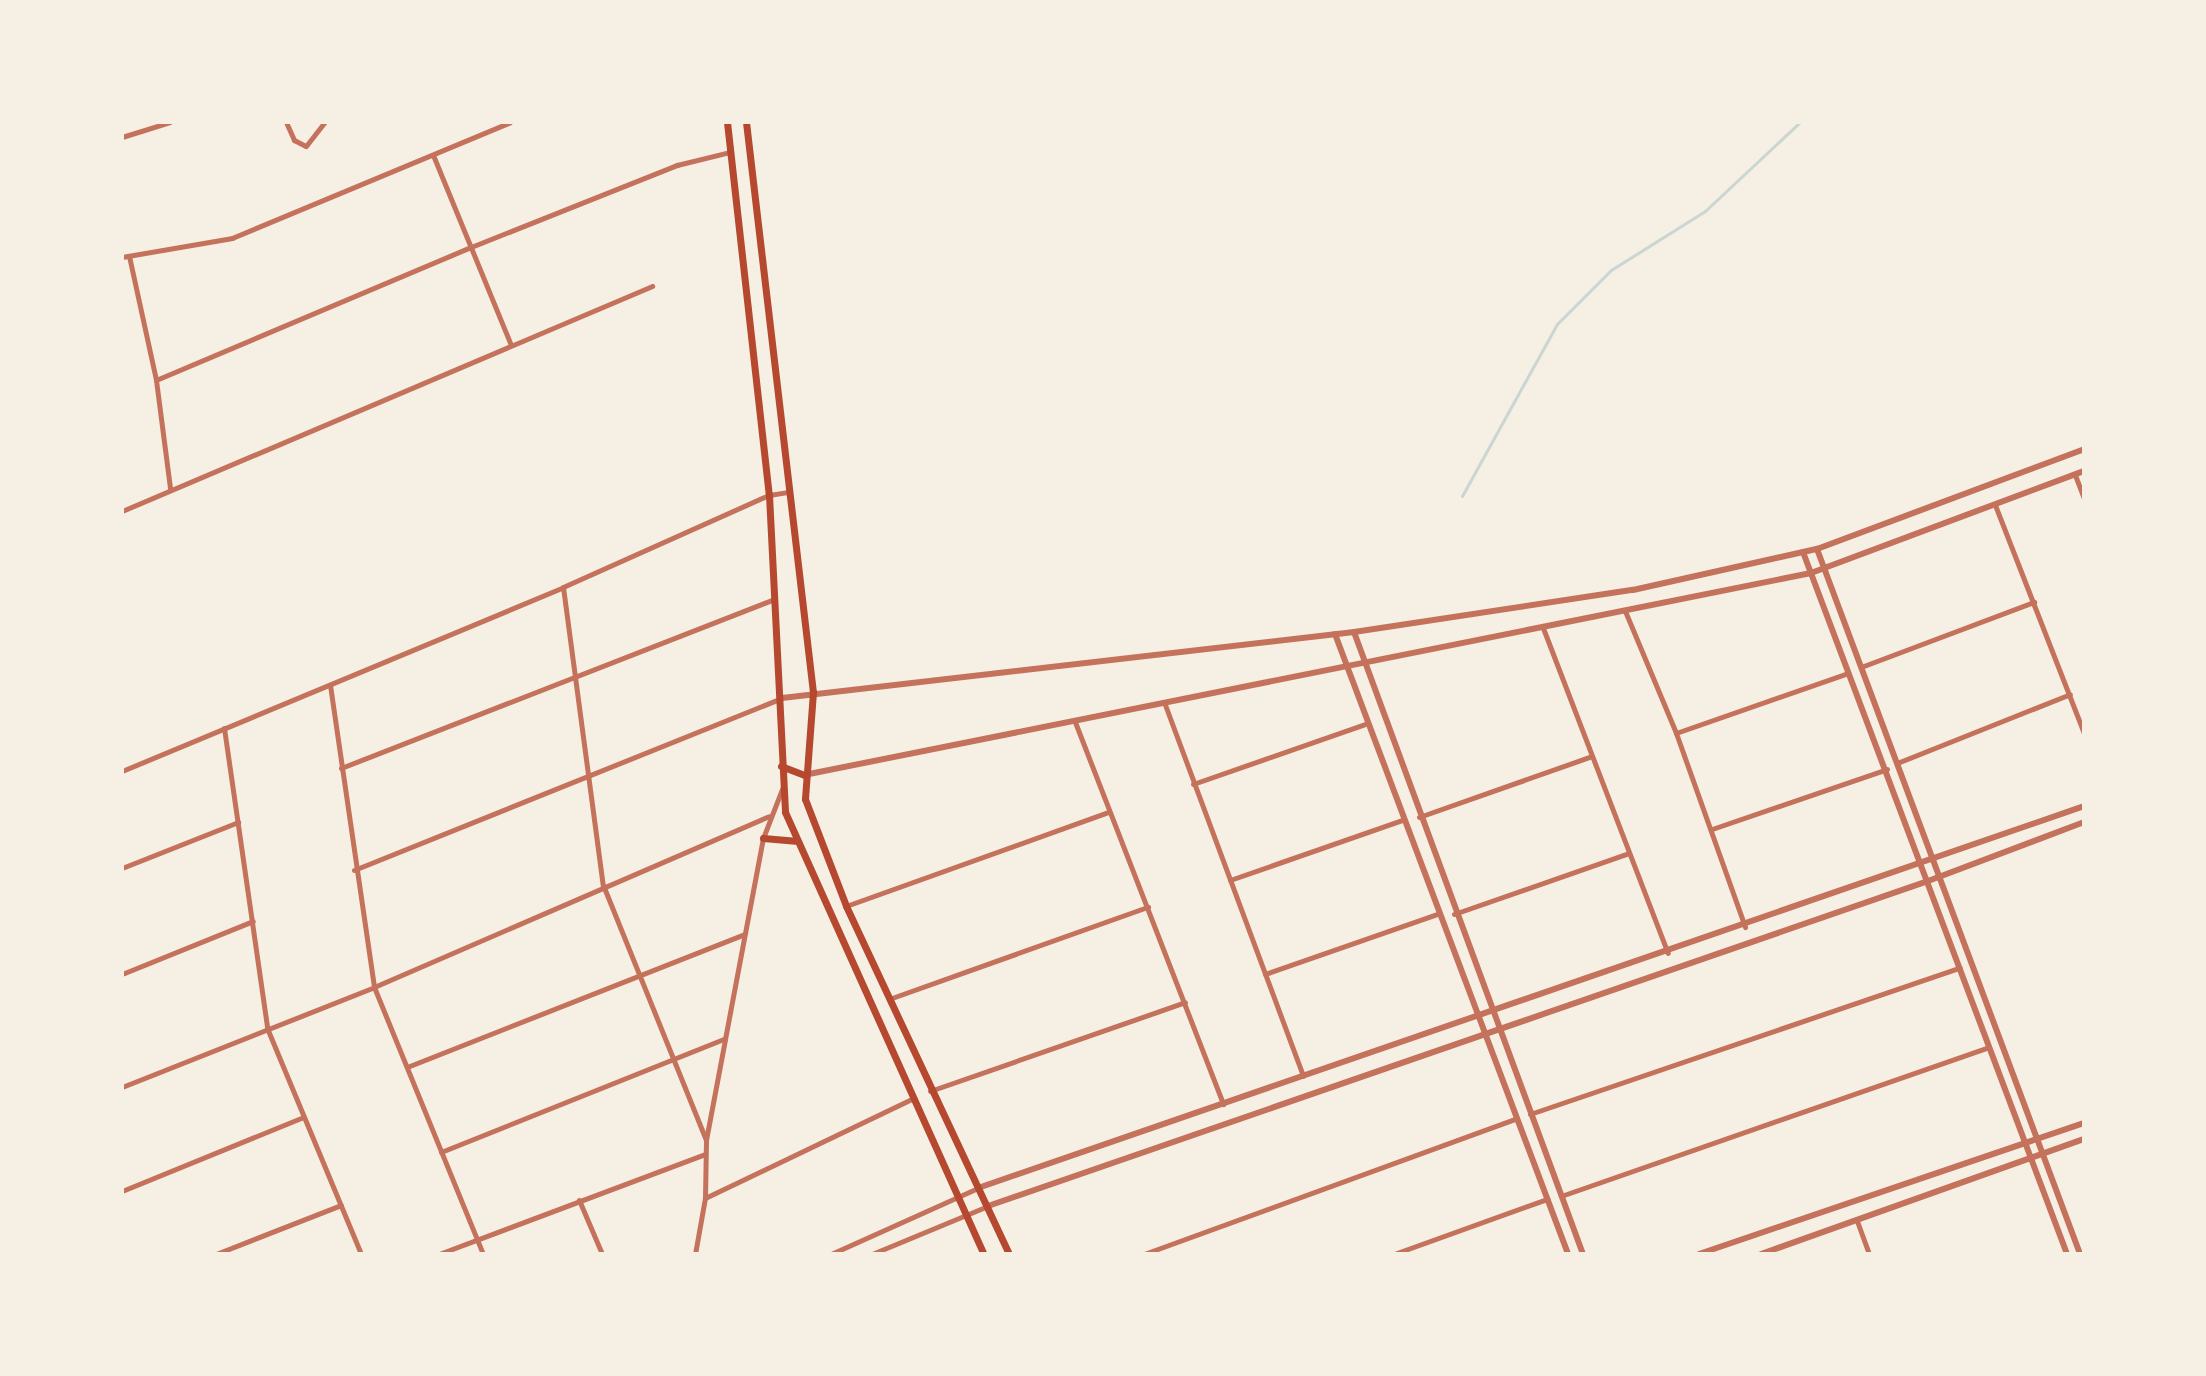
<!DOCTYPE html>
<html>
<head>
<meta charset="utf-8">
<style>
  body { margin:0 }
  #map { position:relative; width:2206px; height:1376px; overflow:hidden; background:#f6efe4; font-family:"Varela Round",sans-serif }
  div>[style] { position:absolute }
  [style*='--x'] { left:calc(var(--x)*1px); top:calc(var(--y)*1px); width:calc(var(--w)*1px); rotate:calc(var(--a)*1deg) }
  .stream>* { height:3px; margin:-1.5px; padding:0 1.5px; transform-origin:1.5px; border-radius:1.5px; background:#c9d6d2 }
  .minor>* { height:5px; margin:-2.5px; padding:0 2.5px; transform-origin:2.5px; border-radius:2.5px; background:#c5725c }
  .tertiary>* { height:6px; margin:-3px; padding:0 3px; transform-origin:3px; border-radius:3px; background:#c5725c }
  .secondary>* { height:7px; margin:-3.5px; padding:0 3.5px; transform-origin:3.5px; border-radius:3.5px; background:#b5482f }
  span { translate:-50% -50%; white-space:nowrap; text-align:center; line-height:1.15; -webkit-text-stroke:6px #f6efe4; paint-order:stroke }
  .frame { position:absolute; inset:0; border:124px solid #f6efe4; pointer-events:none }
</style>
</head>
<body>
<div id="map">
  <div class="stream">
    <div style="--x:1462;--y:496;--w:196;--a:-61.1"></div>
    <div style="--x:1557;--y:324;--w:76;--a:-45"></div>
    <div style="--x:1611;--y:270;--w:111;--a:-32.1"></div>
    <div style="--x:1705;--y:211;--w:130;--a:-43.1"></div>
  </div>
  <div class="minor">
    <div style="--x:286;--y:122;--w:20;--a:66"></div>
    <div style="--x:294;--y:140;--w:13;--a:27"></div>
    <div style="--x:306;--y:146;--w:31;--a:-52"></div>
    <div style="--x:122;--y:137;--w:50;--a:-17.4"></div>
    <div style="--x:433;--y:155;--w:205;--a:67.7"></div>
    <div style="--x:129;--y:256;--w:127;--a:77.7"></div>
    <div style="--x:156;--y:380;--w:109;--a:82.6"></div>
    <div style="--x:122;--y:257;--w:112;--a:-9.8"></div>
    <div style="--x:232;--y:238;--w:301;--a:-22.6"></div>
    <div style="--x:156;--y:380;--w:342;--a:-22.9"></div>
    <div style="--x:471;--y:247;--w:222;--a:-21.7"></div>
    <div style="--x:677;--y:165;--w:55;--a:-13.8"></div>
    <div style="--x:2075;--y:475;--w:25;--a:69"></div>
    <div style="--x:1995;--y:505;--w:245;--a:68.7"></div>
    <div style="--x:122;--y:511;--w:576;--a:-23"></div>
    <div style="--x:563;--y:587;--w:301;--a:82.4"></div>
    <div style="--x:603;--y:885;--w:275;--a:68"></div>
    <div style="--x:1625;--y:611;--w:132;--a:67.3"></div>
    <div style="--x:1676;--y:733;--w:206;--a:70.4"></div>
    <div style="--x:1543;--y:628;--w:348;--a:69"></div>
    <div style="--x:1861;--y:667;--w:185;--a:-20.6"></div>
    <div style="--x:330;--y:685;--w:305;--a:81.7"></div>
    <div style="--x:374;--y:987;--w:288;--a:67.8"></div>
    <div style="--x:1164;--y:702;--w:399;--a:69.6"></div>
    <div style="--x:1075;--y:722;--w:410;--a:68.8"></div>
    <div style="--x:224;--y:728;--w:303;--a:81.8"></div>
    <div style="--x:267;--y:1028;--w:245;--a:67.4"></div>
    <div style="--x:1676;--y:733;--w:182;--a:-19.2"></div>
    <div style="--x:1897;--y:763;--w:186;--a:-21.7"></div>
    <div style="--x:341;--y:768;--w:465;--a:-21.3"></div>
    <div style="--x:122;--y:771;--w:478;--a:-22.6"></div>
    <div style="--x:563;--y:587;--w:226;--a:-24.1"></div>
    <div style="--x:769;--y:495;--w:20;--a:-9"></div>
    <div style="--x:1193;--y:784;--w:182;--a:-19.2"></div>
    <div style="--x:1419;--y:817;--w:183;--a:-19.4"></div>
    <div style="--x:1712;--y:829;--w:185;--a:-18.9"></div>
    <div style="--x:122;--y:868;--w:125;--a:-21.6"></div>
    <div style="--x:354;--y:870;--w:460;--a:-21.9"></div>
    <div style="--x:1230;--y:880;--w:182;--a:-19.2"></div>
    <div style="--x:846;--y:906;--w:279;--a:-19.7"></div>
    <div style="--x:1454;--y:914;--w:185;--a:-19.2"></div>
    <div style="--x:122;--y:974;--w:141;--a:-22"></div>
    <div style="--x:1265;--y:974;--w:182;--a:-19.2"></div>
    <div style="--x:889;--y:999;--w:275;--a:-19.6"></div>
    <div style="--x:407;--y:1067;--w:362;--a:-21.5"></div>
    <div style="--x:122;--y:1087;--w:271;--a:-21.6"></div>
    <div style="--x:374;--y:987;--w:430;--a:-23.4"></div>
    <div style="--x:930;--y:1091;--w:270;--a:-19.2"></div>
    <div style="--x:1530;--y:1114;--w:454;--a:-18.8"></div>
    <div style="--x:441;--y:1152;--w:305;--a:-21.8"></div>
    <div style="--x:122;--y:1191;--w:196;--a:-22.2"></div>
    <div style="--x:1561;--y:1196;--w:453;--a:-19.2"></div>
    <div style="--x:705;--y:1198;--w:232;--a:-25.6"></div>
    <div style="--x:579;--y:1200;--w:59;--a:66.9"></div>
    <div style="--x:1857;--y:1221;--w:35;--a:70"></div>
    <div style="--x:216;--y:1254;--w:134;--a:-21.4"></div>
    <div style="--x:439;--y:1254;--w:284;--a:-20.6"></div>
    <div style="--x:695;--y:1254;--w:57;--a:-79.9"></div>
    <div style="--x:705;--y:1198;--w:58;--a:-89"></div>
    <div style="--x:706;--y:1140;--w:103;--a:-79.3"></div>
    <div style="--x:725;--y:1039;--w:205;--a:-79.3"></div>
    <div style="--x:763;--y:838;--w:53;--a:-68.8"></div>
    <div style="--x:831;--y:1254;--w:161;--a:-24.2"></div>
    <div style="--x:872;--y:1254;--w:126;--a:-22.5"></div>
    <div style="--x:1144;--y:1254;--w:395;--a:-20"></div>
    <div style="--x:1394;--y:1254;--w:163;--a:-19.8"></div>
  </div>
  <div class="tertiary">
    <div style="--x:1817;--y:549;--w:752;--a:69.54"></div>
    <div style="--x:1803;--y:552;--w:750;--a:69.39"></div>
    <div style="--x:1354;--y:632;--w:663;--a:69.79"></div>
    <div style="--x:1335;--y:634;--w:662;--a:69.4"></div>
    <div style="--x:782;--y:698;--w:576;--a:-6.58"></div>
    <div style="--x:1354;--y:632;--w:282;--a:-8.6"></div>
    <div style="--x:1633;--y:590;--w:189;--a:-12.6"></div>
    <div style="--x:1817;--y:549;--w:285;--a:-20.5"></div>
    <div style="--x:804;--y:775;--w:1027;--a:-11.34"></div>
    <div style="--x:1811;--y:573;--w:291;--a:-20.5"></div>
    <div style="--x:978;--y:1188;--w:1170;--a:-19.05"></div>
    <div style="--x:988;--y:1206;--w:995;--a:-19.07"></div>
    <div style="--x:1928;--y:881;--w:167;--a:-20.7"></div>
    <div style="--x:1699;--y:1254;--w:407;--a:-18.8"></div>
    <div style="--x:1761;--y:1254;--w:343;--a:-19.6"></div>
  </div>
  <div class="secondary">
    <div style="--x:727;--y:122;--w:375;--a:83.6"></div>
    <div style="--x:769;--y:495;--w:317;--a:87.1"></div>
    <div style="--x:785;--y:812;--w:485;--a:65.8"></div>
    <div style="--x:746;--y:122;--w:574;--a:83.3"></div>
    <div style="--x:813;--y:692;--w:107;--a:94.3"></div>
    <div style="--x:805;--y:799;--w:115;--a:69"></div>
    <div style="--x:846;--y:906;--w:384;--a:64.9"></div>
    <div style="--x:781;--y:766;--w:25;--a:21"></div>
    <div style="--x:763;--y:838;--w:32;--a:5"></div>
  </div>
  <div class="frame"></div>
</div>
</body>
</html>
